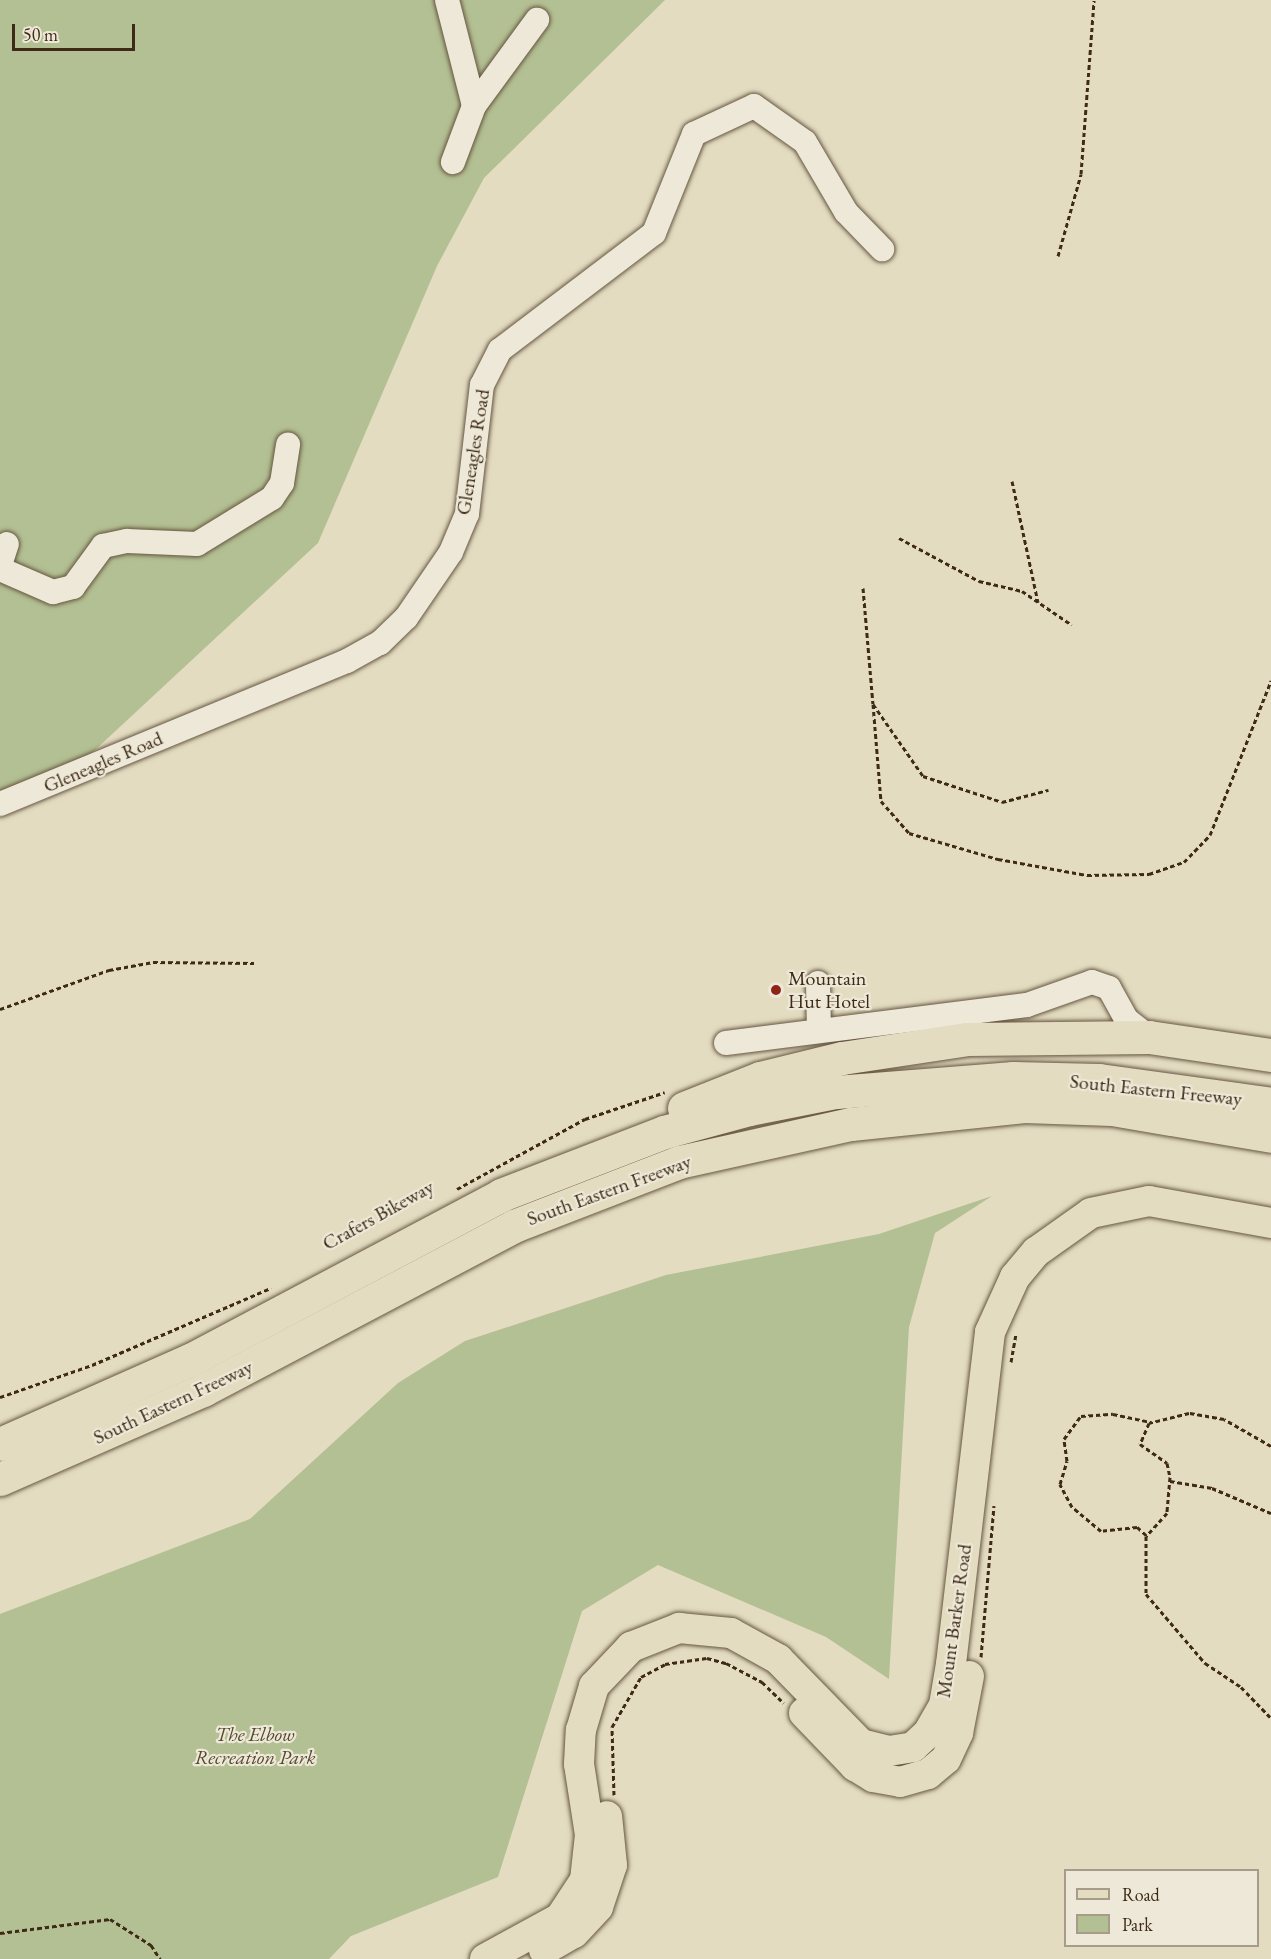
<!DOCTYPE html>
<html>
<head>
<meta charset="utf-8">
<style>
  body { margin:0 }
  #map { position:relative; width:1271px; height:1959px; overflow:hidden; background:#e3dcc1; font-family:"EB Garamond",serif }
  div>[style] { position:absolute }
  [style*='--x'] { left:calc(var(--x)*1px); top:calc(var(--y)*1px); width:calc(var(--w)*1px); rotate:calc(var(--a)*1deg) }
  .green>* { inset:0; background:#b3c093 }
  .path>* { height:3px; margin-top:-1.5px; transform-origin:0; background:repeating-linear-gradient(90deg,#3e2a16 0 4.5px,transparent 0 7.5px) }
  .roads { filter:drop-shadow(0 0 2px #675641) drop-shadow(0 0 2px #675641) }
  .minor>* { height:24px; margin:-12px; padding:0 12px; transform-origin:12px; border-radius:12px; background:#ede8d7 }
  .major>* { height:30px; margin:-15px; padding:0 15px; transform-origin:15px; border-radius:15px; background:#e3dcc1 }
  .highway>* { height:33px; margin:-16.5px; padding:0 16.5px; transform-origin:16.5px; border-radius:16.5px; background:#e3dcc1 }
  .dots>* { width:16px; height:16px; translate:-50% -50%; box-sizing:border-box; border:3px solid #ede8d7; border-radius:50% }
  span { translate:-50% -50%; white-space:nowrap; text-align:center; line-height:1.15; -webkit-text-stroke:4.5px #ede8d7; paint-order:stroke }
  .street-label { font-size:20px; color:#3e2a16 }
  .poi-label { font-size:20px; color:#3e2a16 }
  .left { translate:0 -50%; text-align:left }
  .park-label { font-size:20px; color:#55482f; font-style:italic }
  .legend { position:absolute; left:1064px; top:1869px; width:195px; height:78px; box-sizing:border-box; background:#ede8d7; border:2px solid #a79c8a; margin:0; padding:8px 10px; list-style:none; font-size:18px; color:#3e2a16 }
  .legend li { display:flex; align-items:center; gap:12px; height:30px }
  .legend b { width:30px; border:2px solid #a79c8a }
  .scale { position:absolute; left:12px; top:24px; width:123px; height:27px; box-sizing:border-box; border:3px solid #3e2a16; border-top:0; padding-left:8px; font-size:18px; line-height:21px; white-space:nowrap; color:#3e2a16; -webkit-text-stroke:4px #ede8d7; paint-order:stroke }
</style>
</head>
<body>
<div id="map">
  <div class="green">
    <div style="clip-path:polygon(0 0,665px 0,484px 178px,437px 266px,318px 543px,67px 776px,0 804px)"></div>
    <div style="clip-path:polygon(992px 1196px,935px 1233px,909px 1327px,889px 1679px,826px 1637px,658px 1565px,582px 1611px,498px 1877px,351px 1936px,329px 1959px,0 1959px,0 1614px,250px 1519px,398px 1383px,465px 1341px,666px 1275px,879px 1234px)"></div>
  </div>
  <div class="path">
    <div style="--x:1058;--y:256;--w:85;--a:-74.3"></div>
    <div style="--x:1081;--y:174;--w:174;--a:-85.7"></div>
    <div style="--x:1012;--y:481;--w:124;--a:77.9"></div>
    <div style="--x:899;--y:538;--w:91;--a:28.3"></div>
    <div style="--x:979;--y:581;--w:44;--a:13.1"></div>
    <div style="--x:1022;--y:591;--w:60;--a:34.2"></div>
    <div style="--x:863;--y:588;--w:116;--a:85.1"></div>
    <div style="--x:873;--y:704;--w:88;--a:55.2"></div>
    <div style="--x:923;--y:776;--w:83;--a:18.2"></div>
    <div style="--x:1002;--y:802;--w:48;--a:-14.6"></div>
    <div style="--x:873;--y:704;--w:97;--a:85.3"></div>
    <div style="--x:881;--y:801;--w:43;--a:48.8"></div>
    <div style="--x:909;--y:833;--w:93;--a:16.3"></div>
    <div style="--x:998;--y:859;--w:90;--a:10.2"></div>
    <div style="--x:1087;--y:875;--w:62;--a:-0.9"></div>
    <div style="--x:1149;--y:874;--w:37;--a:-19"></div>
    <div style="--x:1184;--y:862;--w:37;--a:-46"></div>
    <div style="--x:1210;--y:835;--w:166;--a:-68.4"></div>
    <div style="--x:0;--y:1009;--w:116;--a:-19.7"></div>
    <div style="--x:109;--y:970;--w:45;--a:-10.3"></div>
    <div style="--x:153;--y:962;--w:101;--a:0.6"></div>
    <div style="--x:457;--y:1189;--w:146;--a:-28.7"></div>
    <div style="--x:585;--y:1119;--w:84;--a:-18.6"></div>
    <div style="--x:1011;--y:1362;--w:29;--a:-80"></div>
    <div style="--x:0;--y:1397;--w:97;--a:-19.2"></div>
    <div style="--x:92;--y:1365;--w:195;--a:-23.3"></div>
    <div style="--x:1271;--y:1446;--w:54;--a:-150.1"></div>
    <div style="--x:1224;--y:1419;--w:36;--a:-170"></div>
    <div style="--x:1189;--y:1413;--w:41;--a:166"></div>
    <div style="--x:1149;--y:1423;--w:23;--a:113"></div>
    <div style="--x:1140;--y:1444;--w:33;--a:35"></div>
    <div style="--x:1167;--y:1463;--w:14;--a:78"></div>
    <div style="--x:1170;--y:1477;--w:36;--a:95"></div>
    <div style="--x:1167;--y:1513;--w:31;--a:132"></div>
    <div style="--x:1146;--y:1536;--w:58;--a:90"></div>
    <div style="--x:1146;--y:1594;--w:91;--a:49.5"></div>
    <div style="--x:1205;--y:1663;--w:43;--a:33.7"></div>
    <div style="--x:1241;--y:1687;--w:43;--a:45.9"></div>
    <div style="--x:1170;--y:1481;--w:43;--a:9.5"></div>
    <div style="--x:1212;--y:1488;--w:64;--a:23"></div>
    <div style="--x:1146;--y:1535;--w:12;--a:-138"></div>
    <div style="--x:1137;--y:1527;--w:36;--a:174"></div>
    <div style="--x:1101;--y:1531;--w:38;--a:-140"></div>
    <div style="--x:1072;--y:1507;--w:26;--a:-118"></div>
    <div style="--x:1060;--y:1484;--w:24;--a:-73"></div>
    <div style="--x:1067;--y:1461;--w:22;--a:-98"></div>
    <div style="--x:1064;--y:1439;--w:29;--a:-54"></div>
    <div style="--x:1081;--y:1416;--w:32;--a:-4"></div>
    <div style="--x:1113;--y:1414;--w:39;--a:12"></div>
    <div style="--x:981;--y:1657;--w:152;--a:-85.1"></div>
    <div style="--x:614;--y:1795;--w:68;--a:-91.7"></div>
    <div style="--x:612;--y:1727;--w:58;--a:-59.9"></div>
    <div style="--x:641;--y:1677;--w:27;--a:-28"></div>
    <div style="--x:665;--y:1664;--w:42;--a:-8.1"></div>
    <div style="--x:707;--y:1658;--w:20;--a:15"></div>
    <div style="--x:726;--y:1663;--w:41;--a:27.8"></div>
    <div style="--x:762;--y:1682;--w:30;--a:44"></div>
    <div style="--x:0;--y:1933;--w:111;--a:-7.3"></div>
    <div style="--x:110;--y:1919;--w:49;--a:32.4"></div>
    <div style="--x:151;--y:1945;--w:17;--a:57"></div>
  </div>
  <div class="roads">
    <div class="minor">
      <div style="--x:447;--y:0;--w:109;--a:75.7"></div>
      <div style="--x:474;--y:106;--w:60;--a:110.6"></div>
      <div style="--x:474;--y:106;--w:107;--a:-53.8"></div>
      <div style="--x:0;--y:565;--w:22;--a:-72"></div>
      <div style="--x:0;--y:569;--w:58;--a:23.5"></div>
      <div style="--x:53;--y:592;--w:21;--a:-14"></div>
      <div style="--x:73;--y:587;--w:51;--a:-53.8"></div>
      <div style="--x:103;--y:546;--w:25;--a:-12"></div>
      <div style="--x:127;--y:541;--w:70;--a:2.5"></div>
      <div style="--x:197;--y:544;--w:88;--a:-31.5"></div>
      <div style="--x:272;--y:498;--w:18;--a:-56"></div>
      <div style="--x:282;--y:483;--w:39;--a:-81"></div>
      <div style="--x:0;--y:804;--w:375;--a:-22.4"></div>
      <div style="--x:347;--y:661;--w:38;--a:-29"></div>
      <div style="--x:380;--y:643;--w:36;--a:-44"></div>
      <div style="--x:406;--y:618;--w:80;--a:-55.7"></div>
      <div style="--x:451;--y:552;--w:41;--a:-67.2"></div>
      <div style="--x:467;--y:514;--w:130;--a:-83.4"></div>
      <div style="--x:482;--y:385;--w:39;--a:-63"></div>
      <div style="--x:500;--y:350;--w:193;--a:-37.2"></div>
      <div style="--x:654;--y:233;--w:107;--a:-68"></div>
      <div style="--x:694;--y:134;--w:66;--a:-25"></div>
      <div style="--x:754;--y:106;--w:62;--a:35.2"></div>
      <div style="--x:805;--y:142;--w:81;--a:59.6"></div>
      <div style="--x:846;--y:212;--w:52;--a:45.8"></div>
      <div style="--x:818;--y:983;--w:47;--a:88.8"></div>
      <div style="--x:726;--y:1043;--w:303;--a:-7.2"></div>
      <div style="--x:1027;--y:1005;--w:69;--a:-19.5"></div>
      <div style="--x:1092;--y:982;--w:18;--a:19"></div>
      <div style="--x:1109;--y:988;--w:37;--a:61"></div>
      <div style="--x:1127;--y:1020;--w:28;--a:38"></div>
    </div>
    <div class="major">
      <div style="--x:804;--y:1713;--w:74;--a:46.1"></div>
      <div style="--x:855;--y:1766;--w:21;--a:31"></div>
      <div style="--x:873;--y:1777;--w:27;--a:10"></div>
      <div style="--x:900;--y:1782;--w:29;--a:-16"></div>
      <div style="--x:928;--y:1774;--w:23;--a:-40"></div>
      <div style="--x:946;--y:1759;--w:29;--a:-65"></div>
      <div style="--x:958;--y:1733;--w:58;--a:-79.1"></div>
      <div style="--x:544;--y:1950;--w:34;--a:-30"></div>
      <div style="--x:574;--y:1933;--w:35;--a:-47"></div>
      <div style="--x:598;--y:1907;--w:44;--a:-71.6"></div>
      <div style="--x:612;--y:1865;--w:49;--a:-95.8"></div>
      <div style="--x:485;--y:1959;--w:85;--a:-28.7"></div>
      <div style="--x:560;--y:1918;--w:45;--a:-56.7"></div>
      <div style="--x:585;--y:1880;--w:45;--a:-83.7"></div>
      <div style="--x:590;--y:1835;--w:72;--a:-98.8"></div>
      <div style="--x:579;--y:1764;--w:34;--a:-87"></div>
      <div style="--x:581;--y:1730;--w:46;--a:-73.5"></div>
      <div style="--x:594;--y:1686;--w:54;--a:-46.5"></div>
      <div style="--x:631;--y:1647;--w:52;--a:-21.6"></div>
      <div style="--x:679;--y:1628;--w:52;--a:5.5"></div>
      <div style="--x:731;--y:1633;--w:54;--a:29"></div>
      <div style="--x:778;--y:1659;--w:119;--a:45.7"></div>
      <div style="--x:861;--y:1744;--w:29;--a:14"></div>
      <div style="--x:889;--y:1751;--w:24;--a:-9"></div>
      <div style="--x:913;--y:1747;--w:21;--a:-43"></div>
      <div style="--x:928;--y:1733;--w:32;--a:-60"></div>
      <div style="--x:944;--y:1705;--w:42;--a:-80.3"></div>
      <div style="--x:951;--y:1664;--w:334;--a:-83.3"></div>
      <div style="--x:990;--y:1332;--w:60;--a:-65.6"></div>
      <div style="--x:1015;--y:1277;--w:33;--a:-50"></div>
      <div style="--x:1036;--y:1252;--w:67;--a:-35.3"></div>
      <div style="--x:1091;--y:1213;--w:59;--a:-11.7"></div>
      <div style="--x:1149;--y:1201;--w:124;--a:10.2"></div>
    </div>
    <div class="highway">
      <div style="--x:684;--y:1108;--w:82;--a:-21.5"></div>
      <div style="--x:760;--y:1078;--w:84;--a:-13.7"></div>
      <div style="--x:842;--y:1058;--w:126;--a:-8.6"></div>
      <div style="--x:967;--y:1039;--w:182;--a:-0.6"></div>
      <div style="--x:1149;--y:1037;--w:123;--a:8.4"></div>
      <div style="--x:0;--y:1444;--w:208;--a:-23.9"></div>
      <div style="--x:190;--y:1360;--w:352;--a:-27.9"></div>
      <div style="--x:501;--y:1195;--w:175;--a:-21.1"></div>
      <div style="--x:664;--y:1132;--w:88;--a:-15.1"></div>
      <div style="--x:749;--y:1109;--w:89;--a:-11.1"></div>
      <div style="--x:836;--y:1092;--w:178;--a:-4.5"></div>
      <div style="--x:1013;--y:1078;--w:86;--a:1.3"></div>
      <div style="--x:1099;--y:1080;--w:174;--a:7.9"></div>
      <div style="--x:0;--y:1479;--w:222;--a:-23.7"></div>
      <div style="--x:203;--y:1390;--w:352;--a:-27.8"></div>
      <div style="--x:514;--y:1226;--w:177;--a:-21.2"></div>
      <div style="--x:679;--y:1162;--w:176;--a:-12.5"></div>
      <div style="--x:851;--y:1124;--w:174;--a:-5.9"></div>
      <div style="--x:1024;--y:1106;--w:88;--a:2"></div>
      <div style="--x:1112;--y:1109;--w:161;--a:9.6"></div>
    </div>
  </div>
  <div class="dots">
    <div style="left:776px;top:990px;background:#8f2418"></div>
  </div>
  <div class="street-label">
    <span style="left:473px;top:452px;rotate:-81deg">Gleneagles Road</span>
    <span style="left:103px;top:762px;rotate:-23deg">Gleneagles Road</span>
    <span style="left:1156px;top:1090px;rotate:6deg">South Eastern Freeway</span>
    <span style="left:609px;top:1190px;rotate:-20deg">South Eastern Freeway</span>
    <span style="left:378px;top:1215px;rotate:-29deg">Crafers Bikeway</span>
    <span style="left:173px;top:1402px;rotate:-25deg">South Eastern Freeway</span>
    <span style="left:954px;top:1621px;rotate:-82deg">Mount Barker Road</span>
  </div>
  <div class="poi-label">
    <span class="left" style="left:788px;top:990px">Mountain<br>Hut Hotel</span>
  </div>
  <div class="park-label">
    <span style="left:255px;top:1746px">The Elbow<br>Recreation Park</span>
  </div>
  <ul class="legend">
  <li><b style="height:8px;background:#e3dcc1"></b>Road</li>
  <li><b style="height:16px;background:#b3c093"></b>Park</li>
  </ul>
  <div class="scale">50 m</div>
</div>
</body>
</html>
